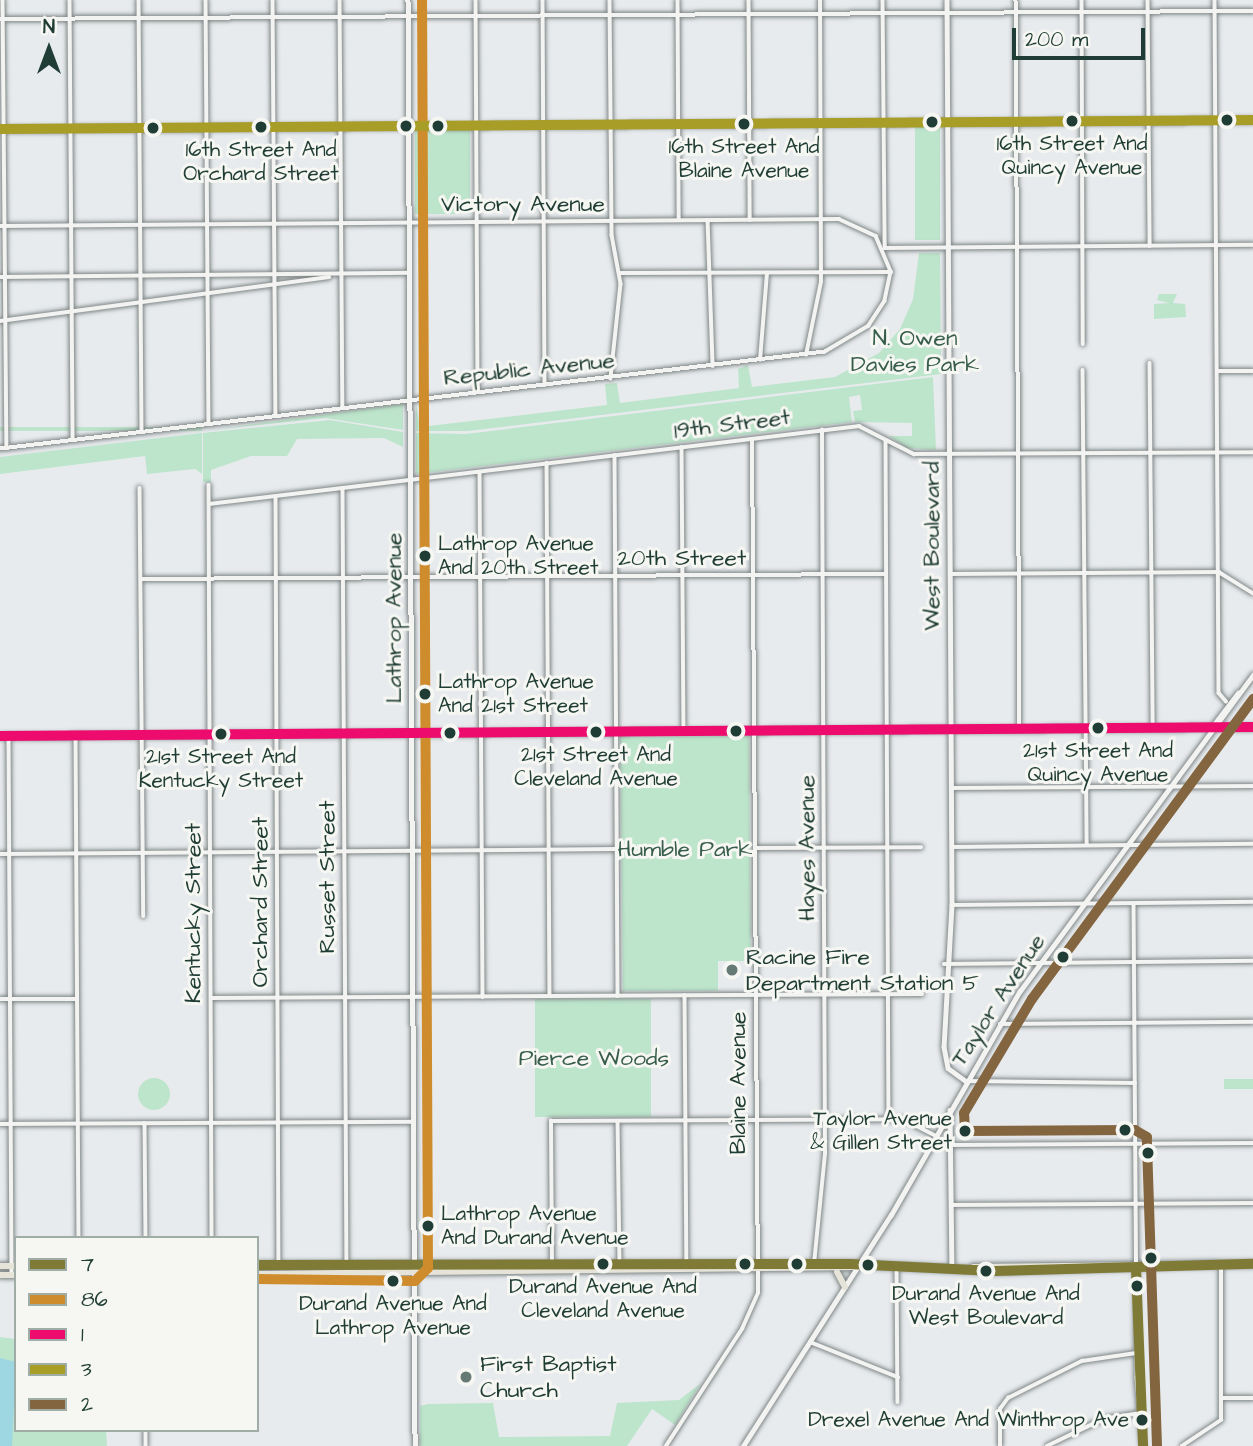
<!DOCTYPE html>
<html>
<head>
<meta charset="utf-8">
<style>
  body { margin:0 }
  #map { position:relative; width:1253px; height:1446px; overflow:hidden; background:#e8ebee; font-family:"Architects Daughter",sans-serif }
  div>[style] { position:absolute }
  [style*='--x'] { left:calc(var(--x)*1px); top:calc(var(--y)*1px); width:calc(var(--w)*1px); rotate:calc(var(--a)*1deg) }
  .green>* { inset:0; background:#bde5cb; transform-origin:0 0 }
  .round { border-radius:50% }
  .water>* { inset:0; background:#9ed6e2 }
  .roads { filter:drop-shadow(0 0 2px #7f8686) drop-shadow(0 0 2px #7f8686) }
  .minor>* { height:3.5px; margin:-1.75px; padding:0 1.75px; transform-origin:1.75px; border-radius:1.75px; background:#f3f4f2 }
  .tertiary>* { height:4.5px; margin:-2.25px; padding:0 2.25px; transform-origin:2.25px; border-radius:2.25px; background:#f3f4f2 }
  .primary>* { height:6px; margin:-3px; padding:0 3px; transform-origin:3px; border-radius:3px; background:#e6e4d9 }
  .bus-1>* { height:10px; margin:-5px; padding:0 5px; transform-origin:5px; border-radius:5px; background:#7f7b37 }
  .bus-2>* { height:10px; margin:-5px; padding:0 5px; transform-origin:5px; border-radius:5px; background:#cf8c2c }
  .bus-3>* { height:10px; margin:-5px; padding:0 5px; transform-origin:5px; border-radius:5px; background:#ed0b6d }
  .bus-4>* { height:10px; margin:-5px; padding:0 5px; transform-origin:5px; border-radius:5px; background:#a89d27 }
  .bus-5>* { height:10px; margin:-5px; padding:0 5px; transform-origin:5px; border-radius:5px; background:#83653f }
  .dots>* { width:19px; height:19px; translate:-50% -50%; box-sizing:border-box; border:4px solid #f6f6f2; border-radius:50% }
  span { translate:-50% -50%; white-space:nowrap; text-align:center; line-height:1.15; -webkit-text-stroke:6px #f6f6f2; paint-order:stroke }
  .bus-label { font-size:21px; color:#1f3d34 }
  .left { translate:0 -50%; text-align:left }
  .right { translate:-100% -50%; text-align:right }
  .street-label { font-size:23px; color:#1f3d34 }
  .park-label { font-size:23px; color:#375e4c }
  .poi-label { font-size:23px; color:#1f3d34 }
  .legend { position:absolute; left:14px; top:1236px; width:245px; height:196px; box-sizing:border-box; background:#f6f6f2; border:2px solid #a0aca6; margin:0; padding:9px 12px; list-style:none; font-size:21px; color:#1f3d34 }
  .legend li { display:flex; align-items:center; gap:14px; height:35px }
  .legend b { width:35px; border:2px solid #a0aca6 }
  .north { position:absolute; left:14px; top:14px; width:70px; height:70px; -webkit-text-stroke:5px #f6f6f2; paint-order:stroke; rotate:0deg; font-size:19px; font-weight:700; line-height:28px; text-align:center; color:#1f3d34 }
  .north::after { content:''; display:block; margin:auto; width:24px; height:32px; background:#1f3d34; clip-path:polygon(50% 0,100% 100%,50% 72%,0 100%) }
  .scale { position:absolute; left:1012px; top:28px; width:133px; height:32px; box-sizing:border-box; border:4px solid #1f3d34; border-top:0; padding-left:9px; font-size:21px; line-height:24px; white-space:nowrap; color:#1f3d34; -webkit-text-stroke:5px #f6f6f2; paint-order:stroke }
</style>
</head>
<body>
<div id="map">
  <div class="green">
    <div style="left:940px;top:127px;width:113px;height:25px;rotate:90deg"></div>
    <div style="left:470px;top:130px;width:84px;height:55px;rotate:90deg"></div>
    <div style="clip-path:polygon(919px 253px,940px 253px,941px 374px,468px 431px,416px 431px,416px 403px,420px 427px,607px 405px,605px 384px,617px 383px,620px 403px,739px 388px,738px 369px,748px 365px,752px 387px,835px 377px,879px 353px,900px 329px,913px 299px)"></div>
    <div style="clip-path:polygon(1159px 294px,1177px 294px,1173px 303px,1185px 304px,1186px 317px,1154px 319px,1154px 304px,1169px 303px,1157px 300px)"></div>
    <div style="clip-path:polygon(933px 377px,936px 450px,907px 448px,889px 436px,912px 436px,912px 423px,855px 422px,853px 411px,862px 410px,860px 395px,849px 397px,852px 422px,416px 474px,416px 433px,466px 434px)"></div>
    <div style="clip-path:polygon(403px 404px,403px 430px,325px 418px,203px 431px)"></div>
    <div style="clip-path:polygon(330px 420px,403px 432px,403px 447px,384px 438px,297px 439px,287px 456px,251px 456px,211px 470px,211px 482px,203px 482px,203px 433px)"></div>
    <div style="left:202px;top:427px;width:4px;height:203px;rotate:90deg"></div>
    <div style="clip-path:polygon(202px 433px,202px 474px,195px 469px,147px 474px,145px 456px,0 474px,0 457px)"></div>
    <div style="clip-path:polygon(749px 736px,751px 961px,718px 961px,718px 991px,623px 991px,620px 737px)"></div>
    <div style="left:651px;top:999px;width:118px;height:116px;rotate:90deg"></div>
    <div class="round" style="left:138px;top:1078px;width:32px;height:32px"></div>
    <div style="left:1224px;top:1079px;width:29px;height:10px"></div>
    <div style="clip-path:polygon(0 1337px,16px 1339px,16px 1430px,106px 1430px,107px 1446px,0 1446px)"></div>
    <div style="clip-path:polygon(701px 1383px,675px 1425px,652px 1409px,627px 1446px,420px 1446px,420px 1406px,428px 1404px,493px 1403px,499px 1437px,610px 1436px,617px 1403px,679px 1400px)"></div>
  </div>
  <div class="water">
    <div style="clip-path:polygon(0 1358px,16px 1362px,12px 1446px,0 1446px)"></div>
  </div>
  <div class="roads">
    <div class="minor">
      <div style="--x:3;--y:0;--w:448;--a:89.5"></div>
      <div style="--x:70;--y:0;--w:439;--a:89.6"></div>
      <div style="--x:139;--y:0;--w:432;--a:89.6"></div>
      <div style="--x:206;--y:0;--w:423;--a:89.6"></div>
      <div style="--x:273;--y:0;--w:414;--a:89.6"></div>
      <div style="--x:340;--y:0;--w:407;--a:89.6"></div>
      <div style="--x:476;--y:0;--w:391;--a:89.7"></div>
      <div style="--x:543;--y:0;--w:385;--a:89.7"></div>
      <div style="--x:610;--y:0;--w:235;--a:89.5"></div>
      <div style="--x:612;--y:235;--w:50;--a:79.6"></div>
      <div style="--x:621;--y:284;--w:95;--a:96.1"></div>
      <div style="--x:678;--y:0;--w:220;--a:89.7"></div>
      <div style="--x:749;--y:0;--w:220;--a:89.7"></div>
      <div style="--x:883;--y:0;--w:248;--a:89.5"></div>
      <div style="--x:885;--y:248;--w:368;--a:-0.5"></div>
      <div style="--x:1016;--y:0;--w:729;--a:89.69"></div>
      <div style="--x:1082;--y:0;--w:344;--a:89.8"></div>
      <div style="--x:1148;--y:0;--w:246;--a:89.5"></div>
      <div style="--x:1215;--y:0;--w:693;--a:89.67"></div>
      <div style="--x:1219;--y:693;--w:11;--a:49"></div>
      <div style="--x:0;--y:19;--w:1253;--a:-0.37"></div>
      <div style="--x:708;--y:220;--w:146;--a:88"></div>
      <div style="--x:0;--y:226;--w:839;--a:-0.48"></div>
      <div style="--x:839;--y:219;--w:41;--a:24.7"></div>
      <div style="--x:876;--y:236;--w:39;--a:67"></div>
      <div style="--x:891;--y:272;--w:30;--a:102"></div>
      <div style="--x:885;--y:301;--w:30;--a:123"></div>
      <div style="--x:869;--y:326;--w:51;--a:149.4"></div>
      <div style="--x:825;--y:352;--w:831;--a:173.29"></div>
      <div style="--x:621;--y:273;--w:270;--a:-0.2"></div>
      <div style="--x:0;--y:277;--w:410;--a:-0.6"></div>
      <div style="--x:0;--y:321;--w:332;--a:-7.6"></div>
      <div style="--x:806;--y:355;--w:75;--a:-78.4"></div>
      <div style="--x:821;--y:282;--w:282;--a:-90.2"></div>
      <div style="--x:760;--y:360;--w:87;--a:-85.4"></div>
      <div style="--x:1150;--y:363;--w:365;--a:89.5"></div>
      <div style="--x:1083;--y:370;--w:475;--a:89.5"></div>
      <div style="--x:1217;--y:371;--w:36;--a:0"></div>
      <div style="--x:886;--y:441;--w:678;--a:89.75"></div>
      <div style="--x:682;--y:447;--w:285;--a:89.6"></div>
      <div style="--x:615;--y:455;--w:541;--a:89.68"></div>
      <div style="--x:547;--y:463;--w:533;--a:89.68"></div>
      <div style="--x:480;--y:472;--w:525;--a:89.67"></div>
      <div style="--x:209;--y:485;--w:753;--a:89.77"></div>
      <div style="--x:140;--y:488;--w:428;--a:89.5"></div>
      <div style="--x:343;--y:488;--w:777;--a:89.71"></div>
      <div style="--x:276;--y:496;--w:768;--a:89.78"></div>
      <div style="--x:209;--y:504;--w:655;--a:-6.84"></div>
      <div style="--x:859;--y:426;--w:62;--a:27"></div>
      <div style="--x:914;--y:454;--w:339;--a:-0.3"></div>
      <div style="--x:950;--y:574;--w:269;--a:-0.4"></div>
      <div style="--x:1219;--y:572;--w:40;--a:32"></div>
      <div style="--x:142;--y:579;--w:744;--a:-0.39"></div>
      <div style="--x:9;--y:736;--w:539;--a:89.68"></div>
      <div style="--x:76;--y:736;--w:502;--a:89.66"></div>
      <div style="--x:951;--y:788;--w:302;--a:-0.4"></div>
      <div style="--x:952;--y:847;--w:301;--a:-0.6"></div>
      <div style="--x:755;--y:848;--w:166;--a:-0.3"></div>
      <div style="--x:0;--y:854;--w:617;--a:-0.46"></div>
      <div style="--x:1134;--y:904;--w:473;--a:89.6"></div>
      <div style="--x:1137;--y:1377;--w:69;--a:85"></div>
      <div style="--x:952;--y:905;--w:301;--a:-0.6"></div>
      <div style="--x:944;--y:964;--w:309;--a:-0.6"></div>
      <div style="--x:685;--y:995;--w:268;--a:89.6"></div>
      <div style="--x:211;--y:998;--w:711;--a:-0.32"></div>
      <div style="--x:0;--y:999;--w:77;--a:0"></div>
      <div style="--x:1000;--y:1024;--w:253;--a:-0.5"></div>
      <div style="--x:966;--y:1081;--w:169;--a:0.7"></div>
      <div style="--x:618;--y:1121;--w:145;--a:89.2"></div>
      <div style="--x:145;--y:1123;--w:115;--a:89.5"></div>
      <div style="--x:0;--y:1124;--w:414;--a:-0.3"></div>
      <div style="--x:951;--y:1145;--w:302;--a:-0.4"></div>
      <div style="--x:952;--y:1205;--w:301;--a:-0.4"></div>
      <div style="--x:814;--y:1264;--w:112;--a:-84.3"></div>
      <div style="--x:825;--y:1153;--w:723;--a:-90.24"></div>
      <div style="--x:552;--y:1265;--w:144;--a:-90.4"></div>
      <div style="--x:551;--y:1121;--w:352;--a:-0.3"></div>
      <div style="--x:903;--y:1119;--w:37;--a:27"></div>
      <div style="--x:897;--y:1267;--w:135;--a:89.6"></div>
      <div style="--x:810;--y:1342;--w:95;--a:21.7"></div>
      <div style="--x:1221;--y:1398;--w:32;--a:0"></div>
      <div style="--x:146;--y:1430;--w:16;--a:90"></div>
      <div style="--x:666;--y:1446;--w:140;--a:-57"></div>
      <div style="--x:742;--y:1329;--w:39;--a:-66"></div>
      <div style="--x:758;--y:1293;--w:854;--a:-90.4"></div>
      <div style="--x:1000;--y:1446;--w:37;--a:-90"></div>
      <div style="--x:1000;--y:1409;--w:14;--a:-54"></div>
      <div style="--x:1008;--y:1398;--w:83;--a:-26.6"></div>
      <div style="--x:1082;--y:1361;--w:56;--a:-8.3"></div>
      <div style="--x:1047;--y:1446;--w:62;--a:-25.7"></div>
      <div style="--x:1103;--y:1419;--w:36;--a:-9"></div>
      <div style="--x:1182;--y:1446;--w:47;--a:-33.7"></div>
      <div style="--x:1221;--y:1420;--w:156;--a:-90"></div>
    </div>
    <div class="tertiary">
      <div style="--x:408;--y:0;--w:1446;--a:89.72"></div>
      <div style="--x:947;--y:0;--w:905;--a:89.68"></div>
      <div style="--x:952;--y:905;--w:142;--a:93.2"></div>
      <div style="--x:944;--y:1047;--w:21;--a:79"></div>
      <div style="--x:948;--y:1068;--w:22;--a:36"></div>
      <div style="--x:0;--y:129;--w:1253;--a:-0.41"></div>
      <div style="--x:1212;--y:727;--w:43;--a:-52.6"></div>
      <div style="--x:0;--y:736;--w:1253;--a:-0.41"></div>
      <div style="--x:950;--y:1110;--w:156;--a:89.3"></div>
      <div style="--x:743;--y:1446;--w:274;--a:-57.4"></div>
      <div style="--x:891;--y:1215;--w:258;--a:-60.1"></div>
      <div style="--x:1020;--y:991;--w:393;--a:-53.6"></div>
    </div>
    <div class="primary">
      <div style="--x:257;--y:1265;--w:593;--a:-0.1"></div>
      <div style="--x:850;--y:1264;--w:145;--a:2.8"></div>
      <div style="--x:995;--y:1271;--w:222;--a:-1.8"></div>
      <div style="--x:0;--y:1266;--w:16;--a:0"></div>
      <div style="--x:973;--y:1267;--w:280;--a:-0.6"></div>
      <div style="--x:837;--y:1272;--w:17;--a:62"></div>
      <div style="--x:257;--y:1274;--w:600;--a:-0.67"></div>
      <div style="--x:0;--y:1275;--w:16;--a:0"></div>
    </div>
  </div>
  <div class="bus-1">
    <div style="--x:257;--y:1265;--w:593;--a:-0.1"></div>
    <div style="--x:850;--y:1264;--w:145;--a:2.8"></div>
    <div style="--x:995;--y:1271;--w:258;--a:-1.6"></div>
    <div style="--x:1136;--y:1269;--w:177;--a:87.7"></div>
  </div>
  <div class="bus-2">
    <div style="--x:257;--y:1279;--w:158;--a:0.7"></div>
    <div style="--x:415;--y:1281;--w:18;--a:-45"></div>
    <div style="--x:428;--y:1268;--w:1268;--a:-90.27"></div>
  </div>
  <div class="bus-3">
    <div style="--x:0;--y:736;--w:1253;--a:-0.41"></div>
  </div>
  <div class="bus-4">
    <div style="--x:0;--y:129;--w:1253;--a:-0.41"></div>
  </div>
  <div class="bus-5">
    <div style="--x:1157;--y:1446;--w:309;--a:-91.9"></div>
    <div style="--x:1147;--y:1137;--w:14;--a:-150"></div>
    <div style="--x:1135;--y:1130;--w:170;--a:179.7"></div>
    <div style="--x:965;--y:1131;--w:18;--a:-93"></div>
    <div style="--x:964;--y:1113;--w:133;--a:-59.2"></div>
    <div style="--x:1032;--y:999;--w:373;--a:-53.6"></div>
  </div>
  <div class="dots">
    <div style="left:1227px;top:120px;background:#1f3d34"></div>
    <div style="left:1072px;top:121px;background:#1f3d34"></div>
    <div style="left:932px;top:122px;background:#1f3d34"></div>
    <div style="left:744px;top:124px;background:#1f3d34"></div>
    <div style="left:406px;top:126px;background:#1f3d34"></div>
    <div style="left:438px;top:126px;background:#1f3d34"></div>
    <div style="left:261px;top:127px;background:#1f3d34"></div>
    <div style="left:153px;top:128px;background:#1f3d34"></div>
    <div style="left:425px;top:556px;background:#1f3d34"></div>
    <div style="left:425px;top:694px;background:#1f3d34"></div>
    <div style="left:1098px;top:728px;background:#1f3d34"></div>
    <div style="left:736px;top:731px;background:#1f3d34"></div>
    <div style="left:596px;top:732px;background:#1f3d34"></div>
    <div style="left:450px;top:733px;background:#1f3d34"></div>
    <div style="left:221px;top:734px;background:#1f3d34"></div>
    <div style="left:1063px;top:957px;background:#1f3d34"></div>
    <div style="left:732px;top:970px;background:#657a75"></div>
    <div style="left:1125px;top:1130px;background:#1f3d34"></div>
    <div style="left:965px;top:1131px;background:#1f3d34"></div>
    <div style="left:1148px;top:1153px;background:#1f3d34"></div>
    <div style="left:428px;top:1226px;background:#1f3d34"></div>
    <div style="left:1151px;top:1258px;background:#1f3d34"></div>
    <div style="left:603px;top:1264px;background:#1f3d34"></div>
    <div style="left:745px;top:1264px;background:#1f3d34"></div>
    <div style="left:797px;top:1264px;background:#1f3d34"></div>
    <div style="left:868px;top:1265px;background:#1f3d34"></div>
    <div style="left:986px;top:1271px;background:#1f3d34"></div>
    <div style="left:393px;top:1281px;background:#1f3d34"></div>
    <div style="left:1137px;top:1286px;background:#1f3d34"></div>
    <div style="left:466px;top:1377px;background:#657a75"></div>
    <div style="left:1142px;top:1420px;background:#1f3d34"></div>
  </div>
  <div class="bus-label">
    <span style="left:1072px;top:156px">16th Street And<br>Quincy Avenue</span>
    <span style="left:744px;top:159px">16th Street And<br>Blaine Avenue</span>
    <span style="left:261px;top:162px">16th Street And<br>Orchard Street</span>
    <span class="left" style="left:438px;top:556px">Lathrop Avenue<br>And 20th Street</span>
    <span class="left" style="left:438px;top:694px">Lathrop Avenue<br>And 21st Street</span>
    <span style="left:1098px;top:763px">21st Street And<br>Quincy Avenue</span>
    <span style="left:596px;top:767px">21st Street And<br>Cleveland Avenue</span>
    <span style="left:221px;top:769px">21st Street And<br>Kentucky Street</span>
    <span class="right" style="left:952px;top:1131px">Taylor Avenue<br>&amp; Gillen Street</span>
    <span class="left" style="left:441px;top:1226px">Lathrop Avenue<br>And Durand Avenue</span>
    <span style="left:603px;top:1299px">Durand Avenue And<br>Cleveland Avenue</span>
    <span style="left:986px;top:1306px">Durand Avenue And<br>West Boulevard</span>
    <span style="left:393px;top:1316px">Durand Avenue And<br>Lathrop Avenue</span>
    <span class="right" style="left:1129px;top:1420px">Drexel Avenue And Winthrop Ave</span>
  </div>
  <div class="street-label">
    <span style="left:523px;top:204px">Victory Avenue</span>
    <span style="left:529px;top:369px;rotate:-6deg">Republic Avenue</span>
    <span style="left:732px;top:424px;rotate:-7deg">19th Street</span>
    <span style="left:932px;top:546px;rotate:-90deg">West Boulevard</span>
    <span style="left:682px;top:558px">20th Street</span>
    <span style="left:394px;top:618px;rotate:-90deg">Lathrop Avenue</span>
    <span style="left:807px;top:848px;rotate:-90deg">Hayes Avenue</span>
    <span style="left:327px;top:877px;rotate:-90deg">Russet Street</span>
    <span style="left:260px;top:902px;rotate:-90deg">Orchard Street</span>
    <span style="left:193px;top:913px;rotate:-90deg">Kentucky Street</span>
    <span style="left:998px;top:1000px;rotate:-57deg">Taylor Avenue</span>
    <span style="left:738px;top:1083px;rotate:-90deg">Blaine Avenue</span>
  </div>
  <div class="park-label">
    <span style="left:915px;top:351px">N. Owen<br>Davies Park</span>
    <span style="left:685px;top:849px">Humble Park</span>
    <span style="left:594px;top:1058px">Pierce Woods</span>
  </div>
  <div class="poi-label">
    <span class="left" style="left:746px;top:970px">Racine Fire<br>Department Station 5</span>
    <span class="left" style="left:480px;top:1377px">First Baptist<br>Church</span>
  </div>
  <ul class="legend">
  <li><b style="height:9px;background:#7f7b37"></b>7</li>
  <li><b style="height:9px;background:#cf8c2c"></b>86</li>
  <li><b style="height:9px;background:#ed0b6d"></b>1</li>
  <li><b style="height:9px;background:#a89d27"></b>3</li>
  <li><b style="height:9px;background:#83653f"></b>2</li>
  </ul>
  <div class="north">N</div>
  <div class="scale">200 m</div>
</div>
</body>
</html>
